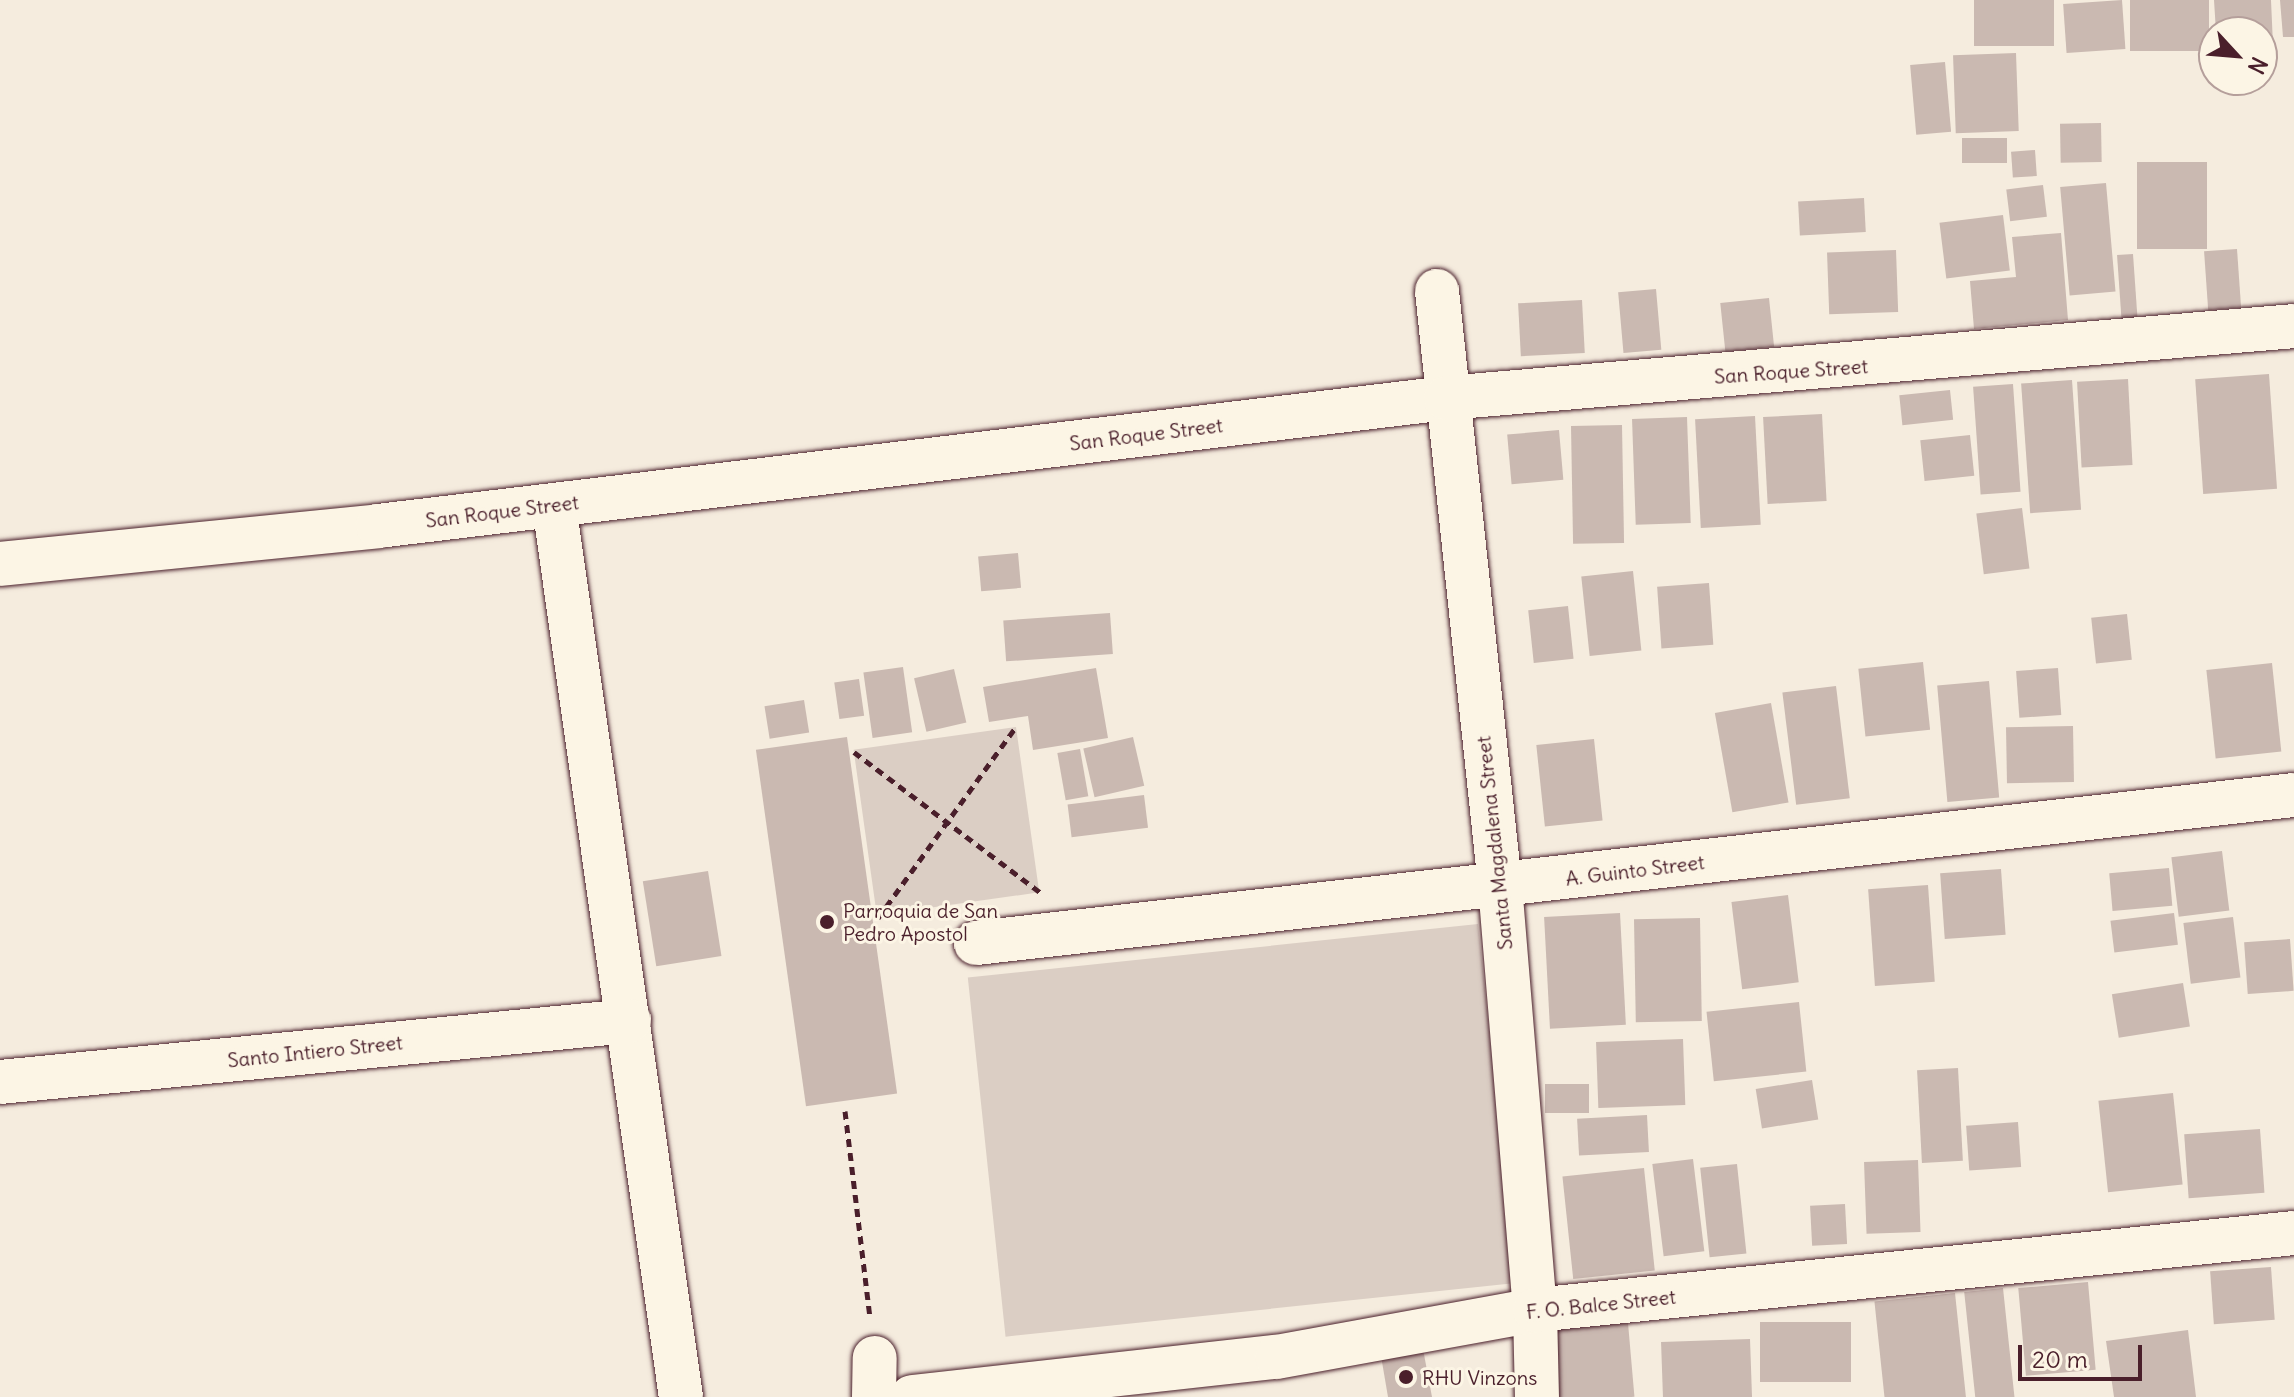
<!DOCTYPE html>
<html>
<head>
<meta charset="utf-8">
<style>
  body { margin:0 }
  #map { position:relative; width:2294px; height:1397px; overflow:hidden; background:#f5ecde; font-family:Delius,sans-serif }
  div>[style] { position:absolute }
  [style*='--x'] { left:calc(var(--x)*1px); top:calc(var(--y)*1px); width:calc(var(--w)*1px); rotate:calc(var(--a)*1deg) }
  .green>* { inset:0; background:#dbcec4; transform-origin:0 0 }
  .building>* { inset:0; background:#cab9b1; transform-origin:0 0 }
  .path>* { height:5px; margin-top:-2.5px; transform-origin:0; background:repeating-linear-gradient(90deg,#4a1f2b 0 8px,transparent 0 14px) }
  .roads { filter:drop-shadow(0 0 2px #4a1f2b) drop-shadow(0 0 2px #4a1f2b) }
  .street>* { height:44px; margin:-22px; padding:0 22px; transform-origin:22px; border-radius:22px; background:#fcf5e5 }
  .dots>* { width:22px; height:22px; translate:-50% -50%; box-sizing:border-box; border:4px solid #fcf5e5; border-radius:50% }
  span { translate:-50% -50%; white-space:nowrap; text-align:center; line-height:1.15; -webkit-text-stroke:6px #fcf5e5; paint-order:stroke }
  .street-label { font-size:20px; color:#4a1f2b }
  .poi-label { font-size:20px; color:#4a1f2b }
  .left { translate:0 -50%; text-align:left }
  .north { position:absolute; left:2198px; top:16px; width:80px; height:80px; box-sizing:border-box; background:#fcf5e5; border:2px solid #b59f9b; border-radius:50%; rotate:116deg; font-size:22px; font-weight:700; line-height:32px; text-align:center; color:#4a1f2b }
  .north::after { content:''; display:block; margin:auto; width:28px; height:36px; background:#4a1f2b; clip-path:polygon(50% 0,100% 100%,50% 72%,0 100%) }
  .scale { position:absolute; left:2018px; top:1345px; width:124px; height:36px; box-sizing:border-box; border:4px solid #4a1f2b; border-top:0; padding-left:10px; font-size:24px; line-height:28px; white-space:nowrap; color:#4a1f2b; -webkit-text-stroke:6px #fcf5e5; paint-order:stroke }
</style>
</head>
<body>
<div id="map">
  <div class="green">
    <div style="left:1016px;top:727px;width:167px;height:164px;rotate:82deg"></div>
    <div style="left:1478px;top:924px;width:361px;height:513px;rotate:84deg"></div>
  </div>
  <div class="building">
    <div style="left:1974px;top:0;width:80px;height:46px"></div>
    <div style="left:2122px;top:0;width:49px;height:59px;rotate:86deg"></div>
    <div style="left:2130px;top:0;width:79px;height:51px"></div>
    <div style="clip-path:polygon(2214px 0,2271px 0,2273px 45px,2262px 45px,2262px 32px,2216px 32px)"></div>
    <div style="clip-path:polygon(2280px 0,2294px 0,2294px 37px,2283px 37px)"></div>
    <div style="left:2016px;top:53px;width:78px;height:63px;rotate:88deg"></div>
    <div style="left:1945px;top:62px;width:70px;height:35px;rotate:85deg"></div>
    <div style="left:2101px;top:123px;width:39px;height:41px;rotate:89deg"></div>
    <div style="left:2007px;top:138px;width:25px;height:45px;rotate:90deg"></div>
    <div style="left:2035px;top:150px;width:26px;height:24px;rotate:86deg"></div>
    <div style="left:2137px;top:162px;width:70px;height:87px"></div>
    <div style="left:2106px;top:183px;width:109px;height:46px;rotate:85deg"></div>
    <div style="left:2043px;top:185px;width:32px;height:37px;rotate:83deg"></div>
    <div style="left:1864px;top:198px;width:34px;height:66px;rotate:87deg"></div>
    <div style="left:2003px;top:215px;width:56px;height:64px;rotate:83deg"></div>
    <div style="clip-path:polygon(2061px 233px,2068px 320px,1974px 329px,1970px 281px,2016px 277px,2012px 237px)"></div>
    <div style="left:2237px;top:249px;width:59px;height:33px;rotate:86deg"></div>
    <div style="left:1896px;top:250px;width:62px;height:69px;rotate:88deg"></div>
    <div style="left:2133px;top:254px;width:67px;height:16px;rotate:86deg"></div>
    <div style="left:1656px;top:289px;width:61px;height:38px;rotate:85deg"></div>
    <div style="left:1769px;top:298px;width:49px;height:49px;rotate:84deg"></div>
    <div style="left:1582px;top:300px;width:53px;height:64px;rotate:87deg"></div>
    <div style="left:2269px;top:374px;width:115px;height:74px;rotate:86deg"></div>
    <div style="left:2128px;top:379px;width:86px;height:51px;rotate:87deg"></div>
    <div style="left:2072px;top:380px;width:130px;height:51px;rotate:86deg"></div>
    <div style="left:2013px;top:384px;width:108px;height:40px;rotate:86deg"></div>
    <div style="left:1950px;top:390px;width:30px;height:51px;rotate:84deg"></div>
    <div style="left:1822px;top:414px;width:87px;height:59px;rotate:87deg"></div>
    <div style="left:1755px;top:416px;width:109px;height:60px;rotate:87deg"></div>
    <div style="left:1687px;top:417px;width:106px;height:55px;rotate:88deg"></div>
    <div style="left:1622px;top:425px;width:118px;height:51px;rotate:89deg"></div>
    <div style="left:1559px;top:430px;width:50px;height:52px;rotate:85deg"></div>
    <div style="left:1970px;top:435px;width:41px;height:50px;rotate:84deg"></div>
    <div style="left:2022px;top:508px;width:61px;height:46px;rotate:83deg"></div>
    <div style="left:1018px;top:553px;width:35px;height:40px;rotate:85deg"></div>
    <div style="left:1633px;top:571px;width:80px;height:52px;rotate:84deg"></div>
    <div style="left:1709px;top:583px;width:62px;height:52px;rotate:86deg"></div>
    <div style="left:1568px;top:606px;width:53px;height:40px;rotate:84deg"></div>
    <div style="left:1110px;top:613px;width:41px;height:107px;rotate:86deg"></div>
    <div style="left:2127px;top:614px;width:46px;height:36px;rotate:84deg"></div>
    <div style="left:1923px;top:662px;width:68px;height:65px;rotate:84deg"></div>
    <div style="left:2272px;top:663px;width:89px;height:66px;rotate:84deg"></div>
    <div style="left:903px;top:667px;width:66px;height:40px;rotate:82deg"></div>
    <div style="clip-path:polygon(1096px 668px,1108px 738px,1033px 750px,1028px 716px,989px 722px,983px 687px)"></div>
    <div style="left:2058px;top:668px;width:47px;height:42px;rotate:86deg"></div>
    <div style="left:954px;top:669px;width:55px;height:41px;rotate:77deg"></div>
    <div style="left:859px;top:679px;width:37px;height:25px;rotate:82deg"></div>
    <div style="left:1989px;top:681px;width:117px;height:52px;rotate:85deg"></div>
    <div style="left:1836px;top:686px;width:113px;height:54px;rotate:83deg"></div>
    <div style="left:804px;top:700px;width:33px;height:40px;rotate:81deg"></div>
    <div style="left:1771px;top:703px;width:101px;height:57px;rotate:80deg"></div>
    <div style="left:2073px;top:726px;width:56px;height:67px;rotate:89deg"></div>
    <div style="left:847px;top:737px;width:360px;height:92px;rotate:82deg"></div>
    <div style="left:1133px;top:737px;width:50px;height:51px;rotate:77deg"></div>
    <div style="left:1594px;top:739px;width:82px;height:58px;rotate:84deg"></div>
    <div style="left:1080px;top:749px;width:48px;height:23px;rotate:80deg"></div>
    <div style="left:1144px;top:795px;width:33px;height:77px;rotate:83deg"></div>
    <div style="left:2222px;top:851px;width:60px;height:51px;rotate:83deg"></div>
    <div style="left:2169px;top:868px;width:38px;height:60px;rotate:85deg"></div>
    <div style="left:2001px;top:869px;width:66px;height:61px;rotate:86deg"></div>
    <div style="left:708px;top:871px;width:86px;height:66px;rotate:81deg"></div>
    <div style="left:1928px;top:885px;width:97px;height:60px;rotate:86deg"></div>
    <div style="left:1788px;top:895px;width:88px;height:57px;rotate:83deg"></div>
    <div style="left:1620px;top:913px;width:112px;height:76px;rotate:87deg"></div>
    <div style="left:2174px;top:913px;width:32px;height:64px;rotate:83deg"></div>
    <div style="left:2233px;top:917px;width:61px;height:50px;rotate:83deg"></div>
    <div style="left:1700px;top:918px;width:103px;height:66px;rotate:89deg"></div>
    <div style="left:2290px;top:939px;width:52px;height:46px;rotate:86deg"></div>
    <div style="left:2183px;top:983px;width:44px;height:72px;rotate:81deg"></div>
    <div style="left:1799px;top:1002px;width:70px;height:93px;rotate:84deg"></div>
    <div style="left:1683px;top:1039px;width:66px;height:87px;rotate:88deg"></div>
    <div style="left:1958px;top:1068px;width:93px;height:41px;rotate:87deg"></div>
    <div style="left:1812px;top:1080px;width:40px;height:57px;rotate:81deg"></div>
    <div style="left:1545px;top:1084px;width:44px;height:29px"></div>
    <div style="left:2173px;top:1093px;width:92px;height:75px;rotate:84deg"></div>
    <div style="left:1647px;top:1115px;width:37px;height:70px;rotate:87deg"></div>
    <div style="left:2018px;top:1122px;width:45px;height:52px;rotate:86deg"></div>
    <div style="left:2260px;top:1129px;width:64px;height:76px;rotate:86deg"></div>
    <div style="left:1693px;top:1159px;width:93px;height:41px;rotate:83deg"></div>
    <div style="left:1918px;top:1160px;width:72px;height:54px;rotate:88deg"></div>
    <div style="left:1737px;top:1164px;width:90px;height:37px;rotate:84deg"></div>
    <div style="left:1644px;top:1168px;width:103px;height:82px;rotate:84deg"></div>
    <div style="left:1845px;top:1204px;width:40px;height:35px;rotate:87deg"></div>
    <div style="left:2271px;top:1267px;width:53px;height:61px;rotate:86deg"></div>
    <div style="left:2088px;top:1282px;width:88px;height:70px;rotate:85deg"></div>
    <div style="left:2003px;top:1288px;width:110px;height:39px;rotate:84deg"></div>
    <div style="left:1955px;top:1293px;width:105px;height:81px;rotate:84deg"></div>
    <div style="left:1851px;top:1322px;width:60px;height:91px;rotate:90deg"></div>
    <div style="left:1628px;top:1323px;width:74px;height:75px;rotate:85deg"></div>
    <div style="clip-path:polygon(2188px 1330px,2196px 1397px,2114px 1397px,2106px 1341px)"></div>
    <div style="left:1750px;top:1339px;width:58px;height:89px;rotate:88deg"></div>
    <div style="clip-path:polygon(1423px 1349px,1432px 1397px,1388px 1397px,1381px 1356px)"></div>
  </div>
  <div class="path">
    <div style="--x:854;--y:752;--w:233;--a:37"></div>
    <div style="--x:878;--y:918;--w:236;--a:-54.2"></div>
    <div style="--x:845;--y:1111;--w:208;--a:83.1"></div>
  </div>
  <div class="roads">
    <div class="street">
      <div style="--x:1437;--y:291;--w:597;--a:83.95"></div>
      <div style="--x:1500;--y:885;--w:426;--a:85.3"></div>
      <div style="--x:1535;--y:1310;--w:87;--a:88.7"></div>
      <div style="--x:554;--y:505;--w:901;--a:81.9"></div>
      <div style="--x:0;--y:564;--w:380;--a:-5.7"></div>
      <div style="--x:378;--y:526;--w:1076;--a:-6.83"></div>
      <div style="--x:1446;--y:398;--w:851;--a:-4.85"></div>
      <div style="--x:976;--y:943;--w:1326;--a:-6.41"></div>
      <div style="--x:0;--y:1082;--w:632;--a:-5.54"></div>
      <div style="--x:874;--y:1397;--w:39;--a:-89"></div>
      <div style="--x:912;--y:1397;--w:367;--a:-6.3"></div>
      <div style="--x:1277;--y:1357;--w:262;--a:-10.3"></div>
      <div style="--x:1535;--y:1310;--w:763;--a:-5.79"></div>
    </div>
  </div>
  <div class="dots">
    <div style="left:827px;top:922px;background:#4a1f2b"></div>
    <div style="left:1406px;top:1377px;background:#4a1f2b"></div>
  </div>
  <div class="street-label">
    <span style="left:1791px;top:371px;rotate:-4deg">San Roque Street</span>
    <span style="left:1146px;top:434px;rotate:-7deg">San Roque Street</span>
    <span style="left:502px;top:511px;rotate:-7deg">San Roque Street</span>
    <span style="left:1494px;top:843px;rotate:-96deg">Santa Magdalena Street</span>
    <span style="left:1635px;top:870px;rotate:-7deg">A. Guinto Street</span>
    <span style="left:315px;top:1051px;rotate:-6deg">Santo Intiero Street</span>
    <span style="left:1601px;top:1304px;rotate:-6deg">F. O. Balce Street</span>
  </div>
  <div class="poi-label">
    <span class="left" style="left:843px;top:922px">Parroquia de San<br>Pedro Apostol</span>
    <span class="left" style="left:1422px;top:1377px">RHU Vinzons</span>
  </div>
  <div class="north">N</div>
  <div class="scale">20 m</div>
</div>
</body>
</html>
